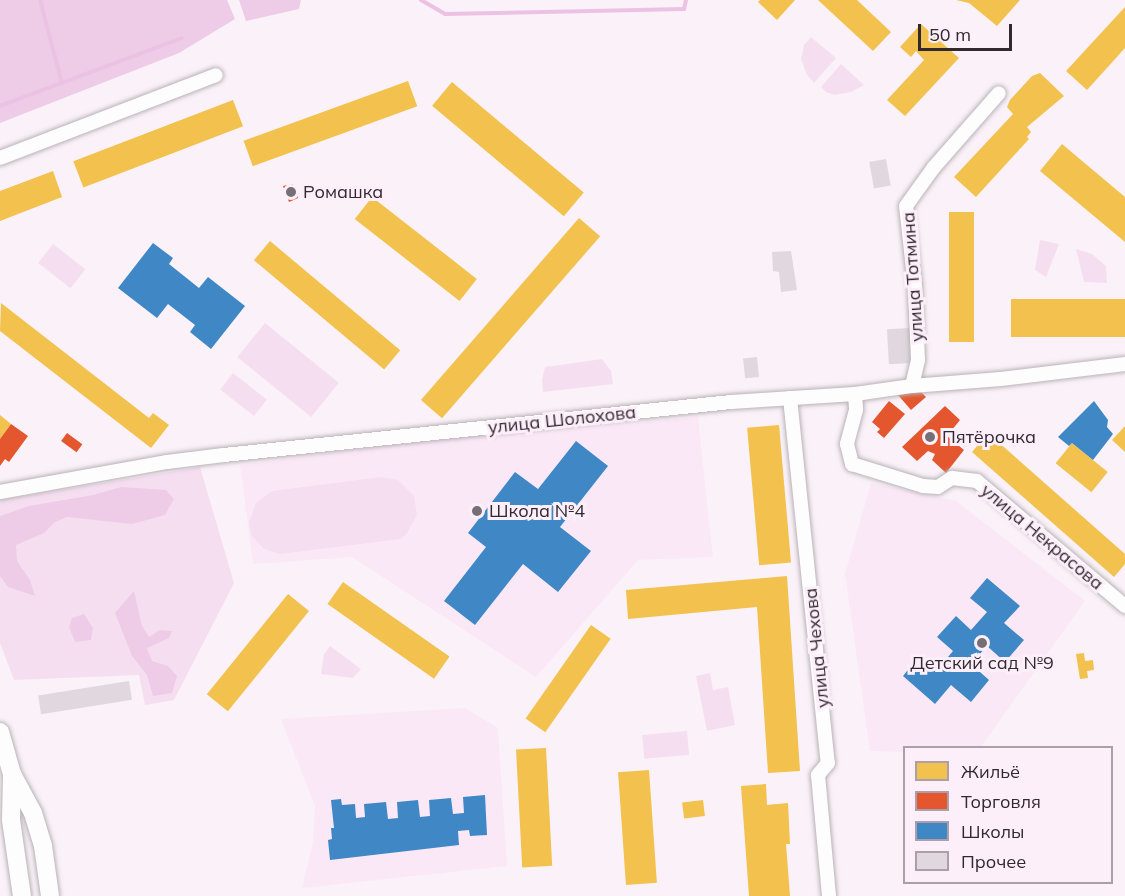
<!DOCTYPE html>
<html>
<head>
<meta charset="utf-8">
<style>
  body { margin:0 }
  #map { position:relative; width:1125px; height:896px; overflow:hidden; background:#faf2f8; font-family:Mulish,sans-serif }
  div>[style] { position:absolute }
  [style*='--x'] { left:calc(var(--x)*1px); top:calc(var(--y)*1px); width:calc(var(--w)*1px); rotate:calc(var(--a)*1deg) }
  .built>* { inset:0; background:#fbe8f7 }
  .green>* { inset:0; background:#f6def1; transform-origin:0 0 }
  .forest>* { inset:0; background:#eecce8 }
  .homes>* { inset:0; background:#f2c14e; transform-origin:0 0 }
  .shops>* { inset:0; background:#e4572e; transform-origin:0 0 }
  .schools>* { inset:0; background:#3f88c5 }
  .stream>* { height:4px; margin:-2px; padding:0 2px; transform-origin:2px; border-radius:2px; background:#ecc2e4 }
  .building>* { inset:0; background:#e0d8de; transform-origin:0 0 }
  .roads { filter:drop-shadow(0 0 2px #b9b2b7) drop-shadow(0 0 2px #b9b2b7) }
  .minor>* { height:14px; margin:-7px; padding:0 7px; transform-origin:7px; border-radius:7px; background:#fefdfe }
  .major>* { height:18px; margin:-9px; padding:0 9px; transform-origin:9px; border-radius:9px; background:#fefdfe }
  .dots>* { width:16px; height:16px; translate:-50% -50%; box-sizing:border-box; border:3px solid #fdeffa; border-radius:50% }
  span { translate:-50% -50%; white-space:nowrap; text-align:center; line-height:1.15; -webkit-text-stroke:6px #fdeffa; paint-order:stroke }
  .poi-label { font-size:18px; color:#312930 }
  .left { translate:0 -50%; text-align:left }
  .street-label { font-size:18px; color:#312930 }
  .legend { position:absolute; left:903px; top:746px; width:210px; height:138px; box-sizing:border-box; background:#fdeffa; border:2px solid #aba0a9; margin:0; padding:8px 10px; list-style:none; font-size:18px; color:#312930 }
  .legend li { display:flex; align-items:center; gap:12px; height:30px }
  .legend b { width:30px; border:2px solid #aba0a9 }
  .scale { position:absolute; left:918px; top:24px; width:94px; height:27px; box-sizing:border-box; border:3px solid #312930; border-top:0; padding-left:8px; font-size:18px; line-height:21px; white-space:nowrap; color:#312930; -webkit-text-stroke:4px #fdeffa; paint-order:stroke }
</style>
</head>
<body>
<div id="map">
  <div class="built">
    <div style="clip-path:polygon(698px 417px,713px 557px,638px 560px,536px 677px,352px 557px,253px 564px,240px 465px,432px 440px)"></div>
    <div style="clip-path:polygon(871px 483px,956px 501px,1085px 601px,981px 747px,904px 748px,904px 752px,870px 751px,845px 574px)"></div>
    <div style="clip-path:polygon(465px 708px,498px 728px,507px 866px,302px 888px,313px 842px,315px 806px,281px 719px)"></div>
  </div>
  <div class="green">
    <div style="clip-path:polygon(811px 37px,836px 58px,814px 83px,807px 75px,801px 59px,804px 45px)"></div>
    <div style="clip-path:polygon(841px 64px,864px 85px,851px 92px,834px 95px,826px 92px,821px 87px)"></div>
    <div style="clip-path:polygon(1040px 240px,1059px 244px,1046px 277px,1035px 270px)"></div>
    <div style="left:53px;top:244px;width:41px;height:24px;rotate:38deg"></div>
    <div style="clip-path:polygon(1076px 249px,1092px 254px,1106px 266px,1107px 283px,1084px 282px)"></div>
    <div style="left:265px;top:323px;width:95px;height:44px;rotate:39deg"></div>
    <div style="clip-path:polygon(602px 359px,611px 371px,613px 384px,543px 392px,542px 380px,545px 367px)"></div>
    <div style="left:233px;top:373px;width:43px;height:21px;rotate:38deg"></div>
    <div style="clip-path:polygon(200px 467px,234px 583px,174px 700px,145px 705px,139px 675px,14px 680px,0 643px,0 500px)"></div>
    <div style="clip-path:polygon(381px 477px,398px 480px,414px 496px,417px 515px,407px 533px,401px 539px,280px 554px,264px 549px,251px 535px,249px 522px,256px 503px,272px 491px)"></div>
    <div style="clip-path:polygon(330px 646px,361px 669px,353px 678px,321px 674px,324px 654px)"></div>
    <div style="clip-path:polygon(710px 673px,713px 690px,728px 687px,735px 725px,707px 731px,696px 676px)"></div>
    <div style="left:687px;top:731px;width:24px;height:45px;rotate:85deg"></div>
  </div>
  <div class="forest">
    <div style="clip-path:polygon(0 0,227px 0,235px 19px,179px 53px,0 123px)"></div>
    <div style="clip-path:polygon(239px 0,301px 0,299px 9px,246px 21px)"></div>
    <div style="clip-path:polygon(121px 487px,166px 490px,174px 499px,165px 515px,132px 524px,67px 517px,55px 522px,44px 533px,16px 545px,17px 561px,30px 580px,35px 596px,8px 587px,0 576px,0 516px,29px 506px,93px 495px)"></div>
    <div style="clip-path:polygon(134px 591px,142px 626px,149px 637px,160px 630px,172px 631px,169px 638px,147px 648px,152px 661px,168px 666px,177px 676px,172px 693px,153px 696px,147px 675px,132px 656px,115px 613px)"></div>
    <div style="clip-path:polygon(84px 614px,93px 628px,91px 640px,75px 642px,69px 627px,72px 618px)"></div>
  </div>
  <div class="homes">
    <div style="clip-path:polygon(760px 0,795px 0,777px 20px,758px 2px)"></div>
    <div style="clip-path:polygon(818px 0,857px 0,891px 32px,873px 51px)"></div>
    <div style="clip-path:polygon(956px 0,1020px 0,997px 26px,969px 3px)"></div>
    <div style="clip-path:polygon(1125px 7px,1125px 48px,1087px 90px,1066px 71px)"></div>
    <div style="clip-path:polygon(921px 24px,959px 58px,905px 116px,887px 100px,924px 60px,916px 51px,911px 57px,900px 47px)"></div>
    <div style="clip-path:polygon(1040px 73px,1064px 96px,1027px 127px,1031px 132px,1027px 137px,1029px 139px,976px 197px,954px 177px,1013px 114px,1007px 107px,1010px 100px,1032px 76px)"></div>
    <div style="left:408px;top:81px;width:27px;height:175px;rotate:70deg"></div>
    <div style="left:452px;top:82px;width:172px;height:31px;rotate:40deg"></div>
    <div style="left:233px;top:100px;width:28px;height:171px;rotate:69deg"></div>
    <div style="clip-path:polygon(1062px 144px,1125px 197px,1125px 242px,1040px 171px)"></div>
    <div style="clip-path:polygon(53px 171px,62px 197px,0 221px,0 191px)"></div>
    <div style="left:372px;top:197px;width:133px;height:28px;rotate:38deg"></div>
    <div style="left:949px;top:212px;width:25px;height:130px"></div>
    <div style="left:579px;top:218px;width:28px;height:241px;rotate:41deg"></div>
    <div style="left:270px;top:241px;width:170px;height:25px;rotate:40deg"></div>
    <div style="left:1125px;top:299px;width:38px;height:114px;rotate:90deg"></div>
    <div style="clip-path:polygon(1px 303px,149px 418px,153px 413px,169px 425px,151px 448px,0 331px)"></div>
    <div style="clip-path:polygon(0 415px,11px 424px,0 439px)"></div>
    <div style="left:779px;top:425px;width:138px;height:32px;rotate:85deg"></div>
    <div style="clip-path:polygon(1125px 426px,1125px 452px,1112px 440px)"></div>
    <div style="clip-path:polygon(988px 433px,1125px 554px,1125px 564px,1114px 577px,972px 452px)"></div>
    <div style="left:1072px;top:443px;width:46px;height:26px;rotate:39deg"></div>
    <div style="clip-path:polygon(787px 576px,800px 771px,768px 773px,757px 607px,628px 619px,626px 590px)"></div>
    <div style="left:343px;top:582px;width:130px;height:27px;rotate:35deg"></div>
    <div style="left:288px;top:594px;width:27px;height:129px;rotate:39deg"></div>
    <div style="left:591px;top:625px;width:24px;height:114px;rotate:35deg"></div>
    <div style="clip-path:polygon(1084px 653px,1085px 661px,1093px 660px,1094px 670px,1087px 671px,1088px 678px,1080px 679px,1076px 654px)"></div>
    <div style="left:546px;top:748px;width:118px;height:30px;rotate:87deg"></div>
    <div style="left:649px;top:770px;width:113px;height:31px;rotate:86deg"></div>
    <div style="clip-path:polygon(766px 784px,767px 805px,788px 803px,790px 844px,786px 844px,790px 896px,749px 896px,741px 786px)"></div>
    <div style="left:703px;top:800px;width:16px;height:21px;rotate:83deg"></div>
  </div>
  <div class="shops">
    <div style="clip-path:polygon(293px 184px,298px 198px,289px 202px,283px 186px)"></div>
    <div style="clip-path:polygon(920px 391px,926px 397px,911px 410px,898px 395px)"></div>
    <div style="clip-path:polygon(889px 401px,905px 414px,884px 438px,877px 432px,880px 429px,872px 422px)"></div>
    <div style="clip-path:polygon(945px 406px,960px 420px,947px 436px,964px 450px,946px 473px,932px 460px,935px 454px,928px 451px,917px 461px,902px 447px)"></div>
    <div style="clip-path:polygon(11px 424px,28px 436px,9px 462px,5px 459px,0 466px,0 439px)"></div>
    <div style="left:67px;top:433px;width:19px;height:10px;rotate:36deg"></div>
  </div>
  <div class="schools">
    <div style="clip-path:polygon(153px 243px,173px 258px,169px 264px,199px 288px,208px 277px,245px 306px,211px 349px,190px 332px,195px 325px,168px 304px,157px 318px,118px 288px)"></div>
    <div style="clip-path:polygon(1094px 401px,1108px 420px,1107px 427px,1113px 434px,1093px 460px,1072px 443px,1069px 446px,1058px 437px)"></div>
    <div style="clip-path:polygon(576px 441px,608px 466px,560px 527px,591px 551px,558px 592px,523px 564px,475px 625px,444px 601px,486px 547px,468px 533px,515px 472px,538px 489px)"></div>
    <div style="clip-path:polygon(987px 578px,1020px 606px,1004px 623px,1024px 640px,1005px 662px,987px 646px,971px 664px,989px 680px,971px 702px,951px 685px,935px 704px,903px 676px,920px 655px,937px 670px,953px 651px,937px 637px,956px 616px,971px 630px,987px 612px,970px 598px)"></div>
    <div style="clip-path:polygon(485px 795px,487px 835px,470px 836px,469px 830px,458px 831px,459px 845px,330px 860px,328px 840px,332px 839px,331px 828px,334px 828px,331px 800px,341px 799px,342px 805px,355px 804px,356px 818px,365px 817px,364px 804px,386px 802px,388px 819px,398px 818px,397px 802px,418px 800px,420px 817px,430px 816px,429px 800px,451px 798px,453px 814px,464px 813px,463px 797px)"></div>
  </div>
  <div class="stream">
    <div style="--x:40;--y:0;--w:86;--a:75.2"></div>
    <div style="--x:421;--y:0;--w:28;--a:30"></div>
    <div style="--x:445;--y:14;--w:239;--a:-1.2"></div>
    <div style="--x:684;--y:9;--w:9;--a:-77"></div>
    <div style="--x:0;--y:106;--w:194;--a:-20.5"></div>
  </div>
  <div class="building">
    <div style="left:886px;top:159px;width:27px;height:17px;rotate:80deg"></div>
    <div style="clip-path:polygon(791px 251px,797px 290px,781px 292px,779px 272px,773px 271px,772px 252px)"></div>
    <div style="left:910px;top:328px;width:35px;height:23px;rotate:87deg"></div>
    <div style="left:757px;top:357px;width:20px;height:14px;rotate:84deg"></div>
    <div style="left:129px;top:681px;width:19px;height:92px;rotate:81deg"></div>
  </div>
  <div class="roads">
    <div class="minor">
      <div style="--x:0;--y:158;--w:231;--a:-21"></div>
      <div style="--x:912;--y:386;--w:27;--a:-77"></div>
      <div style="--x:918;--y:360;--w:73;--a:-92.4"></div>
      <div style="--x:915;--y:287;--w:81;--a:-96.3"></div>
      <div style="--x:906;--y:206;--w:48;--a:-54.3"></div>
      <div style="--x:934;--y:167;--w:98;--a:-48.7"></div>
      <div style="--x:855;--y:394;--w:16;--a:86"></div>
      <div style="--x:856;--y:410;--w:35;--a:105"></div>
      <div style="--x:847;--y:444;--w:21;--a:76"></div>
      <div style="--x:852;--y:464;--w:74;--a:17.2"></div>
      <div style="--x:923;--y:486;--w:15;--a:4"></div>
      <div style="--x:938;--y:487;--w:17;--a:-33"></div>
      <div style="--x:952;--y:478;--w:25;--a:7"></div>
      <div style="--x:977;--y:481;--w:194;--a:40.2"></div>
      <div style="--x:790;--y:398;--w:367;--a:84.1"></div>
      <div style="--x:828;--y:763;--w:16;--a:130"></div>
      <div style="--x:818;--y:775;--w:121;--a:84.8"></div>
      <div style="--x:0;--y:492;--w:170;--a:-10.2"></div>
      <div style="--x:167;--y:462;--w:57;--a:-7"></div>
      <div style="--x:224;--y:455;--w:510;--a:-5.97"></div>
      <div style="--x:731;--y:402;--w:124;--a:-3.7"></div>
      <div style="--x:855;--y:394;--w:58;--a:-8"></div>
      <div style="--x:912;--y:386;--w:89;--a:-4.5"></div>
      <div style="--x:1001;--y:379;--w:125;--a:-6.9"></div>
    </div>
    <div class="major">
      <div style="--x:0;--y:732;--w:44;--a:74.1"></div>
      <div style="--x:12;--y:774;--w:44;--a:61.7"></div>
      <div style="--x:33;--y:813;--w:34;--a:73"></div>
      <div style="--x:43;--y:846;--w:50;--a:82"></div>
      <div style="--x:12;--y:776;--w:44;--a:91.3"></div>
      <div style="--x:11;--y:820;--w:77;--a:81.8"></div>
    </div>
  </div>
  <div class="dots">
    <div style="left:291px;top:192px;background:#776f76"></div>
    <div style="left:930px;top:437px;background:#776f76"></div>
    <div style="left:477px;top:511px;background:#776f76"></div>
    <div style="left:982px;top:643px;background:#776f76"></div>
  </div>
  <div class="poi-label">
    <span class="left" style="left:303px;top:192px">Ромашка</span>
    <span class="left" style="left:942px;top:437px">Пятёрочка</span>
    <span class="left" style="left:489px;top:511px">Школа №4</span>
    <span style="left:982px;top:663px">Детский сад №9</span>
  </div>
  <div class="street-label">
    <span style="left:913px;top:277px;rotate:-94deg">улица Тотмина</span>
    <span style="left:562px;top:420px;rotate:-6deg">улица Шолохова</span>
    <span style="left:1042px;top:537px;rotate:40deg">улица Некрасова</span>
    <span style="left:817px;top:648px;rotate:-96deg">улица Чехова</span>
  </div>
  <ul class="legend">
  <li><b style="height:16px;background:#f2c14e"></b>Жильё</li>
  <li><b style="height:16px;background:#e4572e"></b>Торговля</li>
  <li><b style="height:16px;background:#3f88c5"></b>Школы</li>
  <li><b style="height:16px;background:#e0d8de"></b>Прочее</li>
  </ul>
  <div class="scale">50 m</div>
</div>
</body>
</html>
